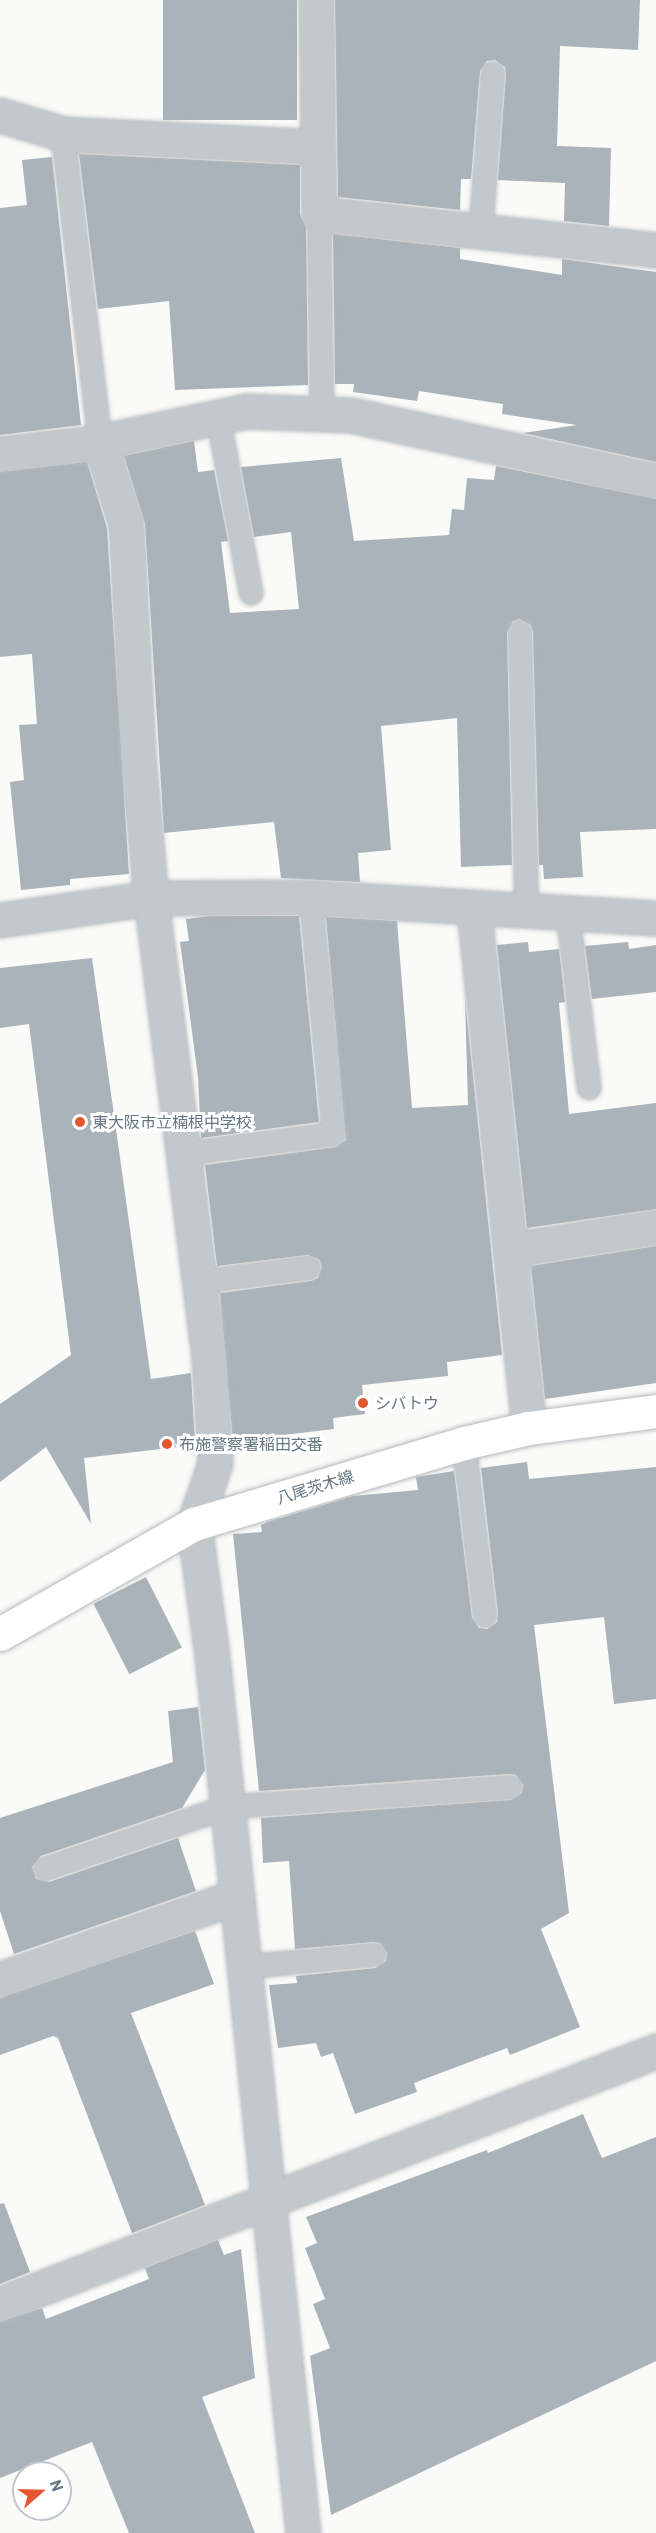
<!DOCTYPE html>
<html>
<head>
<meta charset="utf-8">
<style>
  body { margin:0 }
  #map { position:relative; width:656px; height:2533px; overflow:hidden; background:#fafaf8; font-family:Barlow,"Noto Sans JP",sans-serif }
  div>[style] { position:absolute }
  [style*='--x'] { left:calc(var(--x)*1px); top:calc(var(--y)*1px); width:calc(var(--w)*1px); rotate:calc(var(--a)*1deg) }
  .building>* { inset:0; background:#aab3b9; transform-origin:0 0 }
  .roads { filter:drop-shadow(0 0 2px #b5babe) drop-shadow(0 0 2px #b5babe) }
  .lane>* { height:22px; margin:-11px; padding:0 11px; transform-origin:11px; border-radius:11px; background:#c3c8cc }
  .street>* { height:33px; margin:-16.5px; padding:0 16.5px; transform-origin:16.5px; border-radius:16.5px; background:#c3c8cc }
  .primary>* { height:33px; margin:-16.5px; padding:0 16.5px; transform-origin:16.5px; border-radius:16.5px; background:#fff }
  .dots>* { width:16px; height:16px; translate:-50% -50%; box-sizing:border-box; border:3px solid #fff; border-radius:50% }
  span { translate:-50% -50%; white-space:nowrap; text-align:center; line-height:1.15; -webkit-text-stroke:6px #fff; paint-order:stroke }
  .poi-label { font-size:16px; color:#657683 }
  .left { translate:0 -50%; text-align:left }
  .street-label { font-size:16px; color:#657683 }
  .north { position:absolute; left:12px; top:2461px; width:60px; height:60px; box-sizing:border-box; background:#fff; border:2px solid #c1c8cd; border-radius:50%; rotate:70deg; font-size:16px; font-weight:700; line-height:24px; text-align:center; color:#657683 }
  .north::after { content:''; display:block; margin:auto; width:21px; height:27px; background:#e4572e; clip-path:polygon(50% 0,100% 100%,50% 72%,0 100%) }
</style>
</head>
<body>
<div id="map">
  <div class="building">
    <div style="left:163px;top:0;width:134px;height:120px"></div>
    <div style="clip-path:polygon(335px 0,640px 0,638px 50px,560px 46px,557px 146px,611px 148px,609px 226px,564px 221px,565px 183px,498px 180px,506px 74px,505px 67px,495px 60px,487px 61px,480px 71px,471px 179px,461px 179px,460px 210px,338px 197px)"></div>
    <div style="clip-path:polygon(79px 154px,300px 165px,300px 214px,306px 227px,308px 385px,175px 390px,169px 301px,98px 309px)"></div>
    <div style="clip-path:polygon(52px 157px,81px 425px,0 435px,0 208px,27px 205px,22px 160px)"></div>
    <div style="clip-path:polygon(333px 234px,460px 248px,460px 259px,562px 275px,562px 259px,656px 272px,656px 462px,523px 433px,577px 425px,502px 414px,503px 404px,419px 391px,417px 401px,353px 392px,354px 384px,335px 384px)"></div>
    <div style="clip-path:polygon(194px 441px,198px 472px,214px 470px,228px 541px,221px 542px,230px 613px,299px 609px,291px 532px,254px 537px,241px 467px,341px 458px,354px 541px,449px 535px,452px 509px,464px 510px,467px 478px,494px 480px,496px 466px,656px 499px,656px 829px,580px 832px,583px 877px,544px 879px,543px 865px,539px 865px,533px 632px,531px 625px,520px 619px,513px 621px,507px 632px,512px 865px,461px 867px,457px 718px,381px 726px,391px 850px,358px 853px,360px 882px,281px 878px,274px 822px,164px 833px,145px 524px,124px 456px)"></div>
    <div style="clip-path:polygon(87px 462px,107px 528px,129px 874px,70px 879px,70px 885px,21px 890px,10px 782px,24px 780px,19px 725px,37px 724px,32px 654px,0 657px,0 472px)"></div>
    <div style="clip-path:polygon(210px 916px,299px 916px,319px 1122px,201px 1138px,198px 1077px,180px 942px,189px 941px,186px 919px)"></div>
    <div style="clip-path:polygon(326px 917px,397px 921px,412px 1108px,468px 1105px,465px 999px,502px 1355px,447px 1362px,448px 1376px,362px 1385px,365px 1414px,333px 1418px,334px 1429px,233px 1441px,220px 1293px,311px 1281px,318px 1278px,322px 1267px,319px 1259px,308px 1255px,217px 1266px,205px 1165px,336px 1147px,346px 1140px)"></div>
    <div style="clip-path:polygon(528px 942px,529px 952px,559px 949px,565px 1002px,559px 1003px,569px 1114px,656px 1103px,656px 1209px,527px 1228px,497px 945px)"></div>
    <div style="clip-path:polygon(628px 942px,629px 949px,656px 945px,656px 992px,592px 999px,585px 946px)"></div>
    <div style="clip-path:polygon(92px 958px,151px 1379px,191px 1373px,195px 1445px,84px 1458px,91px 1524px,46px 1447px,0 1482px,0 1404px,71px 1355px,29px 1024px,0 1028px,0 968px)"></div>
    <div style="clip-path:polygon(656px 1246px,656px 1383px,545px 1399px,531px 1266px)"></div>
    <div style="clip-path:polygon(527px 1462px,529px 1479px,656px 1467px,656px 1699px,614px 1704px,604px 1617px,534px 1625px,569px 1913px,541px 1929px,580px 2027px,510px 2055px,507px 2048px,414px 2083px,417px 2092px,355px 2114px,333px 2053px,321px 2057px,316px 2043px,278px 2048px,269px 1985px,297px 1983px,296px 1976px,376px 1968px,386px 1961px,387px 1953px,380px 1943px,373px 1942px,295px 1949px,289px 1861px,263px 1863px,261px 1818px,511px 1800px,522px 1793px,523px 1785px,516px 1775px,509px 1774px,259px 1791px,233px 1534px,262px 1532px,261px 1525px,267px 1522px,353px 1496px,418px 1490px,416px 1477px,454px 1471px,472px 1618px,479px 1628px,487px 1629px,497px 1622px,498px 1614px,481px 1468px)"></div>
    <div style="left:146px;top:1577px;width:79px;height:59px;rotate:63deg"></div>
    <div style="clip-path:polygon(198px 1707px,205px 1770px,182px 1808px,41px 1856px,32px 1867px,36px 1879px,49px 1882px,178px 1838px,196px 1891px,14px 1954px,0 1911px,0 1818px,173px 1762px,168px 1711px)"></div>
    <div style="clip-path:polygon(195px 1931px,214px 1984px,131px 2013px,205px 2205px,132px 2233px,58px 2038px,53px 2036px,0 2055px,0 1998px)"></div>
    <div style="clip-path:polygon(583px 2114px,602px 2158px,656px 2137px,656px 2361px,331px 2515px,310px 2356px,330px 2348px,313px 2304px,325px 2299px,305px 2248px,317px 2243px,306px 2217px,487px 2150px,488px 2153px)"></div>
    <div style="clip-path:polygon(4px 2203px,30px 2272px,0 2284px,0 2204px)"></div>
    <div style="clip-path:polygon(218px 2240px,224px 2255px,241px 2249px,255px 2378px,202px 2397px,255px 2533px,129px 2533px,92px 2442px,0 2478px,0 2322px,42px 2308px,46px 2319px,149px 2279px,145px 2268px)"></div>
  </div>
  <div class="roads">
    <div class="lane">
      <div style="--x:63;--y:134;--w:310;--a:83.1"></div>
      <div style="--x:319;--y:214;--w:200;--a:89.1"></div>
      <div style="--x:481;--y:229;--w:156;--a:-85.6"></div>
      <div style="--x:218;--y:416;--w:180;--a:79.4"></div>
      <div style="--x:520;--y:632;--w:280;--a:88.6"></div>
      <div style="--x:568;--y:914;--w:175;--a:83.1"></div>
      <div style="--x:183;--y:1154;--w:152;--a:-7.5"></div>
      <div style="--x:334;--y:1134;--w:237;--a:-95.6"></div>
      <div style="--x:199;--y:1282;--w:111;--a:-7.3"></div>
      <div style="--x:464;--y:1443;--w:174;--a:83.1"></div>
      <div style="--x:45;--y:1869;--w:192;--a:-18.8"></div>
      <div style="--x:227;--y:1807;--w:284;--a:-4"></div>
      <div style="--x:244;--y:1967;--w:131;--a:-5.3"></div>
    </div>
    <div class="street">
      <div style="--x:316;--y:0;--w:214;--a:89.2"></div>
      <div style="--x:319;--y:214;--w:339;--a:6.1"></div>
      <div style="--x:0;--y:115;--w:66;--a:16.8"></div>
      <div style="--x:63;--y:134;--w:253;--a:2.9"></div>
      <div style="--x:100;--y:442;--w:87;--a:72.6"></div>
      <div style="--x:126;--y:525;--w:230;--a:87"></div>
      <div style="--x:138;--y:755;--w:144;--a:84.8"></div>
      <div style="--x:151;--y:898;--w:462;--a:82.8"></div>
      <div style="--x:209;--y:1356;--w:107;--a:86.8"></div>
      <div style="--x:215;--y:1463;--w:65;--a:109"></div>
      <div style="--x:194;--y:1524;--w:133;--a:82.2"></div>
      <div style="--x:212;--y:1656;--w:882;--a:84.08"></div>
      <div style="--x:0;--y:454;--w:101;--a:-6.8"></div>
      <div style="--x:100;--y:442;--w:149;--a:-12"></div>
      <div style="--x:246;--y:411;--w:105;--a:2.2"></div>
      <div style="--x:351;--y:415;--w:312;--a:12.2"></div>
      <div style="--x:474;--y:910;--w:521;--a:83.94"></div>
      <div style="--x:0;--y:920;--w:153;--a:-8.3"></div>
      <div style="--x:151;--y:898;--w:151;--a:-0.4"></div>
      <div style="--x:302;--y:897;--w:355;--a:3.4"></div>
      <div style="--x:510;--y:1250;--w:148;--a:-9"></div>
      <div style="--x:0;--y:1979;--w:250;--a:-19.2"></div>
      <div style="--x:0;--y:2304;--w:703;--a:-21.09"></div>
    </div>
    <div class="primary">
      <div style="--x:0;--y:1634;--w:223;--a:-29.6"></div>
      <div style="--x:194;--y:1524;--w:282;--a:-16.7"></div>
      <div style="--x:464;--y:1443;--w:67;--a:-13"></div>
      <div style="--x:529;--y:1428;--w:128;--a:-7.6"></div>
    </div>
  </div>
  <div class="dots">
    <div style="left:80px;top:1122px;background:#e4572e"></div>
    <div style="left:363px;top:1403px;background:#e4572e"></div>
    <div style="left:167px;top:1444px;background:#e4572e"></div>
  </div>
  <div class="poi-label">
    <span class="left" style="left:92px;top:1122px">東大阪市立楠根中学校</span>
    <span class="left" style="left:375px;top:1403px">シバトウ</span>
    <span class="left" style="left:179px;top:1444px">布施警察署稲田交番</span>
  </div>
  <div class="street-label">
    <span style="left:315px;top:1487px;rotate:-17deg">八尾茨木線</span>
  </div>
  <div class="north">N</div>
</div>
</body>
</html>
